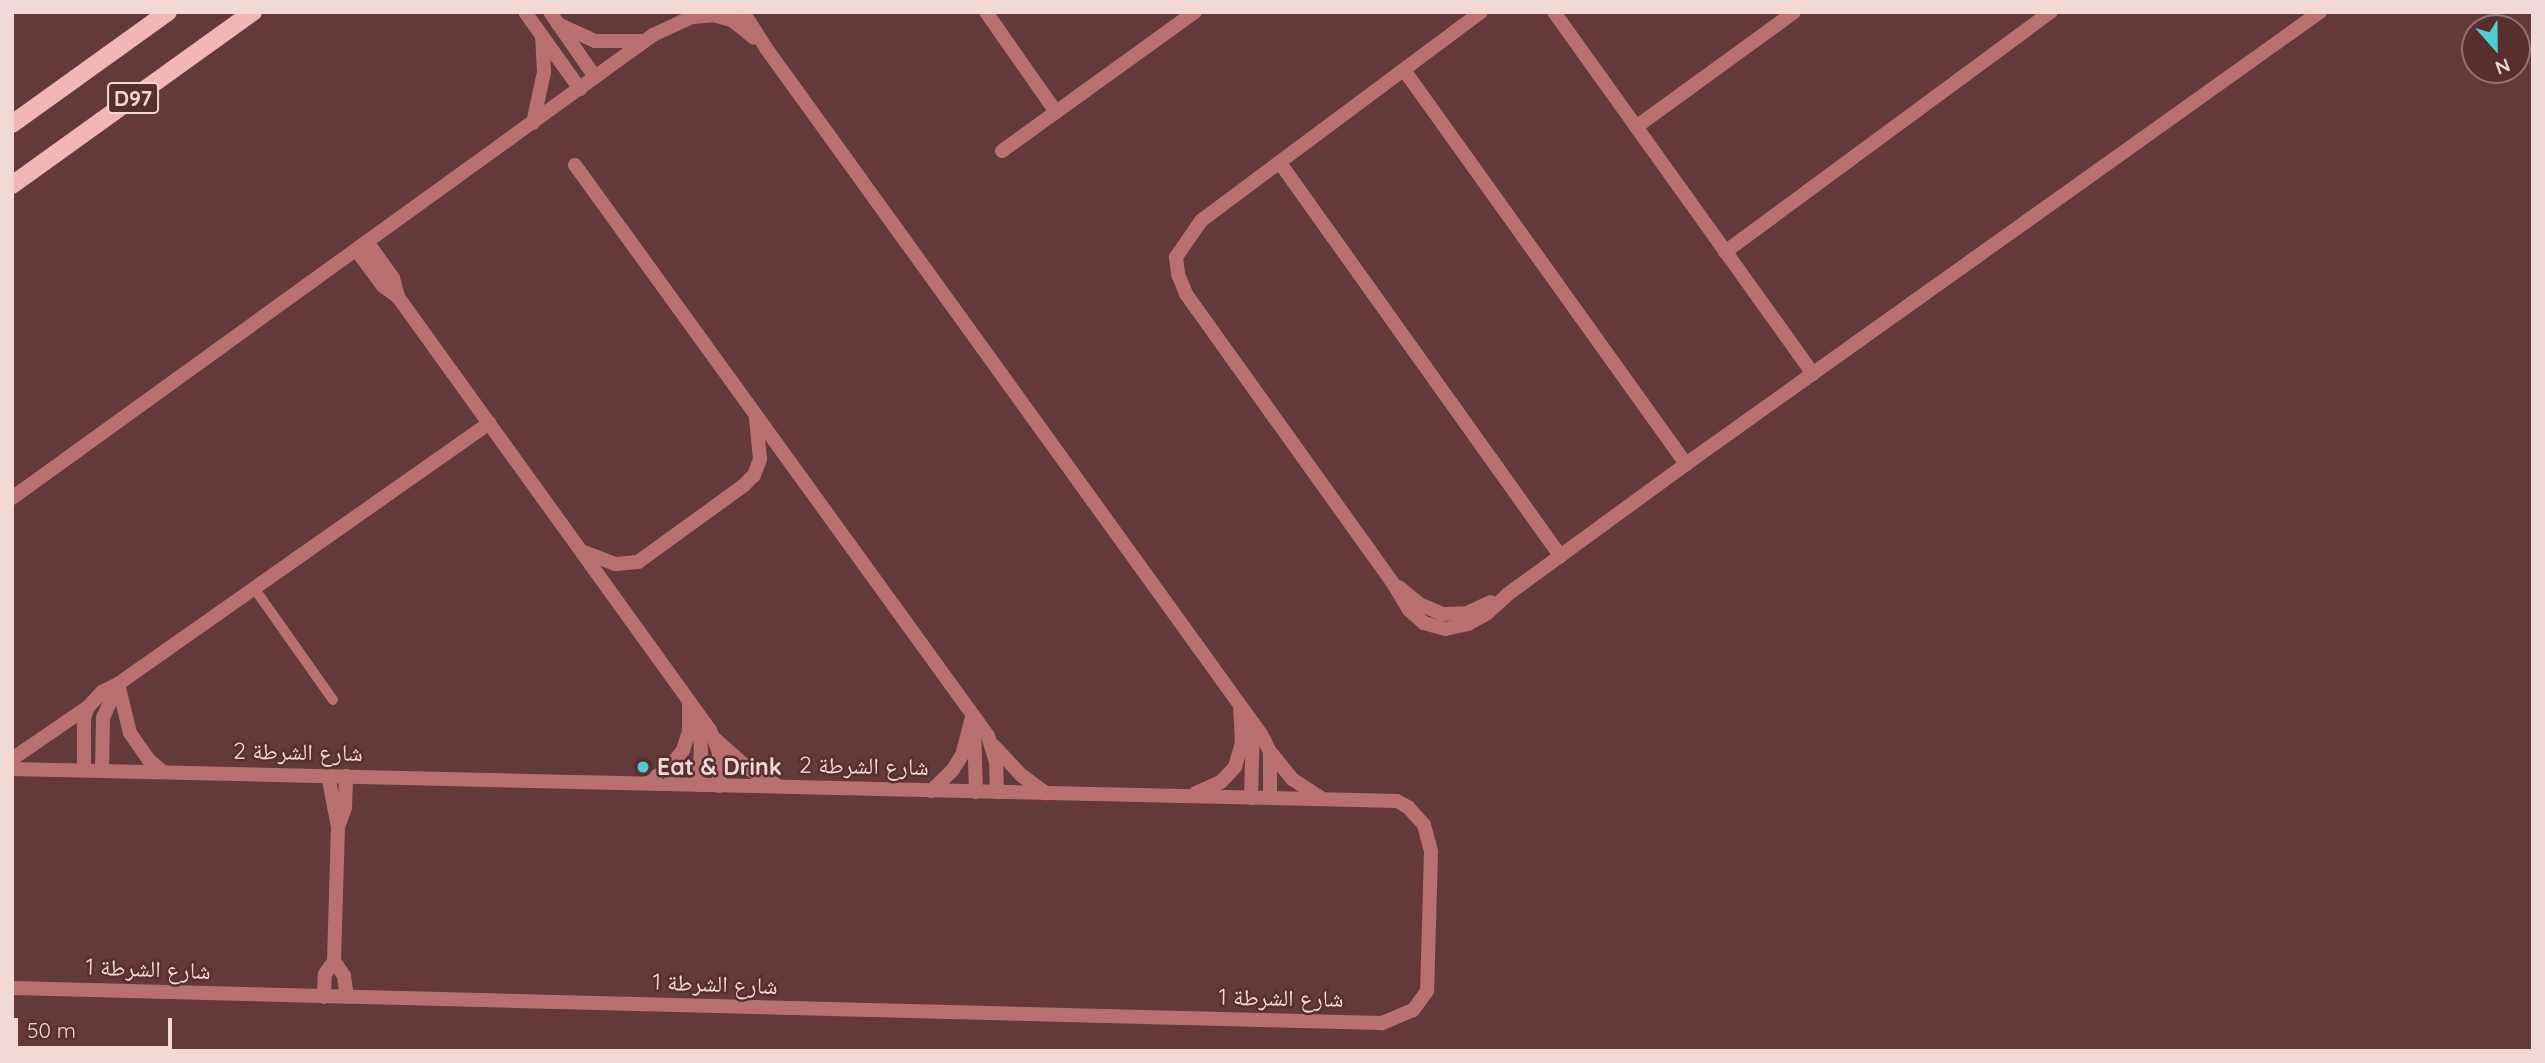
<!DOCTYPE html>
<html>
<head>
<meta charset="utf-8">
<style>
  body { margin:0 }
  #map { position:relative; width:2545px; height:1063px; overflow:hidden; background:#633a39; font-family:Quicksand,"Noto Naskh Arabic",sans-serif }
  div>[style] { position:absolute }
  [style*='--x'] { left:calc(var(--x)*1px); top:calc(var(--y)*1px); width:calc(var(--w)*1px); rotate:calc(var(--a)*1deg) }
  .service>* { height:10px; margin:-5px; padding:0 5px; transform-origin:5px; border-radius:5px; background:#b97170 }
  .minor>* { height:14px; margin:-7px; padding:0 7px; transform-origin:7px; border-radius:7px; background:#b97170 }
  .primary>* { height:18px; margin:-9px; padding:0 9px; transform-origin:9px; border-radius:9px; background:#f2b7b5 }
  .dots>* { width:19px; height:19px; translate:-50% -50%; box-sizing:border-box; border:4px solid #572f2f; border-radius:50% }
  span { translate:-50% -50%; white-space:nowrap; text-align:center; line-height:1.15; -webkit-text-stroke:5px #572f2f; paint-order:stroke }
  .shield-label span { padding:2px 5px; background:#572f2f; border:2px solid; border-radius:5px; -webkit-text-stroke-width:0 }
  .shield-label { font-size:21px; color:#f2d8d7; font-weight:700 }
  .street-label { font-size:23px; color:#f2d8d7 }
  .poi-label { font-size:23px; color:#f2d8d7; font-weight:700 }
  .left { translate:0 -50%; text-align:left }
  .frame { position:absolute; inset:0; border:14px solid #f2d8d7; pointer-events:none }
  .north { position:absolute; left:2461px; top:14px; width:70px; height:70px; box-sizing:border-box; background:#572f2f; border:2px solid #957372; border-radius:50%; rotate:159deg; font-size:19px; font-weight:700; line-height:28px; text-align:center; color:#f2d8d7 }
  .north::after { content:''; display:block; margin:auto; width:24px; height:32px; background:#51ccd4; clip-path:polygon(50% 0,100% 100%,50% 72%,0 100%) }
  .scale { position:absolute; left:14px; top:1018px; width:158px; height:32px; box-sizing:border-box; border:4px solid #f2d8d7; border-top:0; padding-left:9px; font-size:21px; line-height:24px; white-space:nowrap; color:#f2d8d7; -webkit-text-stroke:5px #572f2f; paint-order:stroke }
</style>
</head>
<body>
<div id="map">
  <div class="service">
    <div style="--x:254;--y:588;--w:137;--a:54.8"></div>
  </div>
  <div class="minor">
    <div style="--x:525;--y:12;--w:95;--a:54.5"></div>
    <div style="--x:550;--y:12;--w:79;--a:55.3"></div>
    <div style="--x:743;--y:12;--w:43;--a:57.4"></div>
    <div style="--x:766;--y:48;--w:846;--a:54.19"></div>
    <div style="--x:1261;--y:734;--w:20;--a:63"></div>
    <div style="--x:1270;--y:752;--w:46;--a:90"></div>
    <div style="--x:986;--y:12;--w:122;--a:55"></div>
    <div style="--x:1481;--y:12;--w:349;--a:143.3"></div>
    <div style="--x:1201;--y:221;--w:44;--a:124.8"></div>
    <div style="--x:1176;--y:257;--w:17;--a:83"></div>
    <div style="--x:1178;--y:274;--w:22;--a:68"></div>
    <div style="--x:1186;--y:294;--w:352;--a:54.4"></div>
    <div style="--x:1391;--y:580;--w:35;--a:59"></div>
    <div style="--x:1409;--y:610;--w:20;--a:41"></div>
    <div style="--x:1424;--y:623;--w:22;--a:16"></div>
    <div style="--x:1445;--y:629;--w:24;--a:-12"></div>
    <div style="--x:1468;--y:624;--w:21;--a:-29"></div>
    <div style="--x:1486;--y:614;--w:30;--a:-42"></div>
    <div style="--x:1508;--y:594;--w:220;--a:-36.1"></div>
    <div style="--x:1686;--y:464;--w:779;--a:-35.49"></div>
    <div style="--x:1554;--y:12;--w:445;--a:54.4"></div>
    <div style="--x:558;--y:24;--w:41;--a:24.7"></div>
    <div style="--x:595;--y:41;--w:49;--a:0"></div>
    <div style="--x:1404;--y:70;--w:485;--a:54.4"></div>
    <div style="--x:533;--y:123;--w:52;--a:-77.8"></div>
    <div style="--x:544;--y:72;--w:36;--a:-93"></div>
    <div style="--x:1636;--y:127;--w:195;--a:-36"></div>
    <div style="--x:1002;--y:151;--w:238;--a:-35.8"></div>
    <div style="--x:1280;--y:163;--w:483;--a:54.5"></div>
    <div style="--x:575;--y:165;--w:705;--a:54.12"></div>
    <div style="--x:988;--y:736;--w:27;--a:73"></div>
    <div style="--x:996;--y:762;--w:30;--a:88"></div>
    <div style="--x:368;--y:243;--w:43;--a:54.5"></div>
    <div style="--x:393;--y:278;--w:20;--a:75"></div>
    <div style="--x:357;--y:251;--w:44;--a:53.4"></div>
    <div style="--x:383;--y:286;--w:19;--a:36"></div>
    <div style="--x:398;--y:297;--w:534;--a:54.23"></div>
    <div style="--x:710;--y:730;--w:24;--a:68"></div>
    <div style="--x:719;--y:752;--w:34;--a:90"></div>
    <div style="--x:1725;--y:252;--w:405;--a:-36.4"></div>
    <div style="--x:12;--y:498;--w:791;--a:-35.84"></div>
    <div style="--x:653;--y:35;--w:43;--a:-24.8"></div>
    <div style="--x:692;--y:17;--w:21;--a:-5"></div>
    <div style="--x:713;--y:15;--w:20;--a:15"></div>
    <div style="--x:732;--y:20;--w:28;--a:39"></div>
    <div style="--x:584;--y:552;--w:34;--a:21"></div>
    <div style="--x:616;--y:564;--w:22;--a:-5"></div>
    <div style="--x:638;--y:562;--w:130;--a:-35.9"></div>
    <div style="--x:743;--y:486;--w:16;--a:-45"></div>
    <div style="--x:754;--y:475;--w:17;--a:-69"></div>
    <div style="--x:760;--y:459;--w:40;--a:-95.7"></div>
    <div style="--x:1399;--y:587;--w:26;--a:40"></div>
    <div style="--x:1419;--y:604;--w:25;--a:23"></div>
    <div style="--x:1442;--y:614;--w:25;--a:-2"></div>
    <div style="--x:1467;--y:613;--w:26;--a:-25"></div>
    <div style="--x:118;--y:684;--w:50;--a:76.2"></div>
    <div style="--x:130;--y:733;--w:32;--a:55"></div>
    <div style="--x:148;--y:759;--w:18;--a:41"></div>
    <div style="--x:974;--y:729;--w:63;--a:88.2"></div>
    <div style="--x:715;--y:739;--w:45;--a:41.4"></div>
    <div style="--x:749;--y:769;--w:32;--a:30"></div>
    <div style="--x:994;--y:746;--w:40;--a:47"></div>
    <div style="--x:1021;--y:775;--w:31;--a:36"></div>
    <div style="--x:1272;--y:754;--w:32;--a:51"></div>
    <div style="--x:1292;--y:779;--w:35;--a:33"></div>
    <div style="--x:12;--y:759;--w:92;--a:-34.4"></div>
    <div style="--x:12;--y:769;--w:1385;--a:1.32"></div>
    <div style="--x:1397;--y:801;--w:13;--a:29"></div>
    <div style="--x:1408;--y:807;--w:24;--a:48"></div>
    <div style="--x:1424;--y:825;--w:28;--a:75"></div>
    <div style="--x:1431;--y:852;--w:139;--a:91.6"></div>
    <div style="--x:1427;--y:991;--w:24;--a:126"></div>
    <div style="--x:1413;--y:1010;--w:34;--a:157"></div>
    <div style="--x:1382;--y:1023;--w:1370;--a:-178.54"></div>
    <div style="--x:84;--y:770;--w:52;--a:-90"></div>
    <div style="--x:84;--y:718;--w:12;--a:-70"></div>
    <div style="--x:88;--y:707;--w:21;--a:-47"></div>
    <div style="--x:102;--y:692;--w:18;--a:-27"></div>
    <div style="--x:118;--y:684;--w:454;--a:-35.1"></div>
    <div style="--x:102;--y:770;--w:52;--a:-88.9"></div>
    <div style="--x:103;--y:718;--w:37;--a:-66"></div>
    <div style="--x:644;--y:783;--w:26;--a:-29"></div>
    <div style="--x:667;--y:770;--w:26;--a:-51"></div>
    <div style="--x:683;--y:750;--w:19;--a:-72"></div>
    <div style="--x:689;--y:732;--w:29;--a:-90"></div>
    <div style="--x:698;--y:785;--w:33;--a:-85"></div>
    <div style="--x:701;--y:752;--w:35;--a:-93"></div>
    <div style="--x:931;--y:791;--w:29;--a:-44"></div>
    <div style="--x:952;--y:771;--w:19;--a:-58"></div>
    <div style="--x:962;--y:755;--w:39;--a:-75"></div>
    <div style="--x:1196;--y:793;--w:27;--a:-24"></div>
    <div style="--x:1221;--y:782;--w:21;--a:-47"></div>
    <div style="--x:1235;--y:767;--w:25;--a:-74"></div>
    <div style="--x:1242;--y:743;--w:33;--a:-93"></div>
    <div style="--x:1251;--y:798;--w:72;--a:-88.4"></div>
    <div style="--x:338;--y:827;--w:20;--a:-70"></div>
    <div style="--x:345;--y:808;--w:32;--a:-88"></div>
    <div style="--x:334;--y:961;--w:18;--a:56"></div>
    <div style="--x:344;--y:976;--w:21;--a:82"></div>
    <div style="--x:324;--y:997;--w:23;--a:-88"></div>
    <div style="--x:325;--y:974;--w:16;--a:-55"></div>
    <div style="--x:334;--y:961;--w:134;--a:-88.3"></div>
    <div style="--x:338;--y:827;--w:53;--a:-100.9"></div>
  </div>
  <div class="primary">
    <div style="--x:12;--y:124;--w:192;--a:-35.7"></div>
    <div style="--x:12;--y:185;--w:297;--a:-35.7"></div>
  </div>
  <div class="dots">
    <div style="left:643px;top:767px;background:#51ccd4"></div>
  </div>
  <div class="shield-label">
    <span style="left:133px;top:98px">D97</span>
  </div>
  <div class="street-label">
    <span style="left:298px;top:752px;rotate:1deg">شارع الشرطة 2</span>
    <span style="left:864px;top:766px;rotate:1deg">شارع الشرطة 2</span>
    <span style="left:148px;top:969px;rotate:2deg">شارع الشرطة 1</span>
    <span style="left:715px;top:984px;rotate:2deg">شارع الشرطة 1</span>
    <span style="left:1281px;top:998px;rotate:1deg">شارع الشرطة 1</span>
  </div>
  <div class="poi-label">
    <span class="left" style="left:657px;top:767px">Eat &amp; Drink</span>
  </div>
  <div class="frame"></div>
  <div class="north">N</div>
  <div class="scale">50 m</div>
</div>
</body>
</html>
